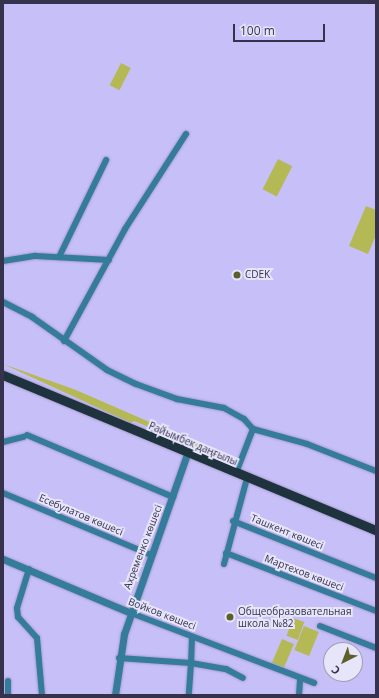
<!DOCTYPE html>
<html>
<head>
<meta charset="utf-8">
<style>
  body { margin:0 }
  #map { position:relative; width:379px; height:698px; overflow:hidden; background:#c7bff7; font-family:"Open Sans",sans-serif }
  div>[style] { position:absolute }
  [style*='--x'] { left:calc(var(--x)*1px); top:calc(var(--y)*1px); width:calc(var(--w)*1px); rotate:calc(var(--a)*1deg) }
  .green>* { inset:0; background:#b5b955; transform-origin:0 0 }
  .roads { filter:drop-shadow(0 0 1px #a49dce) drop-shadow(0 0 1px #a49dce) }
  .minor>* { height:6px; margin:-3px; padding:0 3px; transform-origin:3px; border-radius:3px; background:#357b9c }
  .tertiary>* { height:7px; margin:-3.5px; padding:0 3.5px; transform-origin:3.5px; border-radius:3.5px; background:#357b9c }
  .primary>* { height:9px; margin:-4.5px; padding:0 4.5px; transform-origin:4.5px; border-radius:4.5px; background:#1e333d }
  .dots>* { width:11px; height:11px; translate:-50% -50%; box-sizing:border-box; border:2px solid #e7e5fa; border-radius:50% }
  span { translate:-50% -50%; white-space:nowrap; text-align:center; line-height:1.15; -webkit-text-stroke:4px #e7e5fa; paint-order:stroke }
  .poi-label { font-size:10px; color:#36324e }
  .left { translate:0 -50%; text-align:left }
  .street-label { font-size:10px; color:#36324e }
  .frame { position:absolute; inset:0; border:4px solid #36324e; pointer-events:none }
  .north { position:absolute; left:323px; top:642px; width:40px; height:40px; box-sizing:border-box; background:#e7e5fa; border:1px solid #a09db5; border-radius:50%; rotate:222deg; font-size:11px; font-weight:700; line-height:16px; text-align:center; color:#36324e }
  .north::after { content:''; display:block; margin:auto; width:14px; height:18px; background:#5c5e2b; clip-path:polygon(50% 0,100% 100%,50% 72%,0 100%) }
  .scale { position:absolute; left:233px; top:24px; width:92px; height:18px; box-sizing:border-box; border:2px solid #36324e; border-top:0; padding-left:5px; font-size:12px; line-height:14px; white-space:nowrap; color:#36324e; -webkit-text-stroke:3px #e7e5fa; paint-order:stroke }
</style>
</head>
<body>
<div id="map">
  <div class="green">
    <div style="left:121px;top:63px;width:11px;height:25px;rotate:27deg"></div>
    <div style="left:278px;top:159px;width:16px;height:34px;rotate:27deg"></div>
    <div style="clip-path:polygon(366px 206px,376px 210px,376px 235px,368px 254px,349px 246px)"></div>
    <div style="clip-path:polygon(3px 364px,76px 390px,239px 461px,236px 464px,134px 421px,131px 423px)"></div>
    <div style="left:293px;top:618px;width:12px;height:19px;rotate:20deg"></div>
    <div style="left:304px;top:626px;width:16px;height:26px;rotate:22deg"></div>
    <div style="left:282px;top:639px;width:13px;height:26px;rotate:23deg"></div>
  </div>
  <div class="roads">
    <div class="minor">
      <div style="--x:59;--y:257;--w:108;--a:-64.1"></div>
      <div style="--x:3;--y:261;--w:33;--a:-9"></div>
      <div style="--x:36;--y:256;--w:73;--a:3.1"></div>
      <div style="--x:3;--y:302;--w:33;--a:27"></div>
      <div style="--x:32;--y:317;--w:92;--a:35.2"></div>
      <div style="--x:107;--y:370;--w:32;--a:26"></div>
      <div style="--x:136;--y:384;--w:44;--a:20.1"></div>
      <div style="--x:177;--y:399;--w:48;--a:10.8"></div>
      <div style="--x:224;--y:408;--w:23;--a:29"></div>
      <div style="--x:244;--y:419;--w:13;--a:48"></div>
      <div style="--x:253;--y:429;--w:56;--a:15.5"></div>
      <div style="--x:307;--y:444;--w:74;--a:21.4"></div>
      <div style="--x:64;--y:341;--w:128;--a:-61.4"></div>
      <div style="--x:125;--y:229;--w:113;--a:-57.3"></div>
      <div style="--x:27;--y:435;--w:159;--a:23"></div>
      <div style="--x:3;--y:442;--w:21;--a:-14"></div>
      <div style="--x:236;--y:473;--w:47;--a:-68.9"></div>
      <div style="--x:3;--y:493;--w:160;--a:22.7"></div>
      <div style="--x:233;--y:521;--w:154;--a:21.7"></div>
      <div style="--x:226;--y:553;--w:161;--a:21.1"></div>
      <div style="--x:224;--y:564;--w:89;--a:-75"></div>
      <div style="--x:29;--y:569;--w:41;--a:107.1"></div>
      <div style="--x:17;--y:608;--w:9;--a:84"></div>
      <div style="--x:18;--y:617;--w:28;--a:48"></div>
      <div style="--x:37;--y:638;--w:57;--a:85"></div>
      <div style="--x:131;--y:613;--w:196;--a:20.9"></div>
      <div style="--x:320;--y:626;--w:60;--a:21.4"></div>
      <div style="--x:192;--y:637;--w:26;--a:92"></div>
      <div style="--x:191;--y:663;--w:36;--a:10"></div>
      <div style="--x:226;--y:669;--w:19;--a:28"></div>
      <div style="--x:119;--y:658;--w:72;--a:4"></div>
      <div style="--x:191;--y:663;--w:32;--a:94"></div>
      <div style="--x:8;--y:681;--w:14;--a:90"></div>
      <div style="--x:299;--y:695;--w:15;--a:-86"></div>
    </div>
    <div class="tertiary">
      <div style="--x:3;--y:559;--w:139;--a:22.9"></div>
      <div style="--x:115;--y:695;--w:62;--a:-81.6"></div>
      <div style="--x:124;--y:634;--w:191;--a:-70.7"></div>
    </div>
    <div class="primary">
      <div style="--x:3;--y:375;--w:404;--a:22.6"></div>
    </div>
  </div>
  <div class="dots">
    <div style="left:237px;top:275px;background:#5c5e2b"></div>
    <div style="left:230px;top:617px;background:#5c5e2b"></div>
  </div>
  <div class="poi-label">
    <span class="left" style="left:245px;top:275px">CDEK</span>
    <span class="left" style="left:238px;top:617px">Общеобразовательная<br>школа №82</span>
  </div>
  <div class="street-label">
    <span style="left:193px;top:444px;rotate:23deg">Райымбек даңғылы</span>
    <span style="left:81px;top:515px;rotate:23deg">Есебулатов көшесі</span>
    <span style="left:287px;top:532px;rotate:22deg">Ташкент көшесі</span>
    <span style="left:143px;top:547px;rotate:-69deg">Ахременко көшесі</span>
    <span style="left:304px;top:573px;rotate:21deg">Мартехов көшесі</span>
    <span style="left:162px;top:614px;rotate:21deg">Войков көшесі</span>
  </div>
  <div class="frame"></div>
  <div class="north">С</div>
  <div class="scale">100 m</div>
</div>
</body>
</html>
